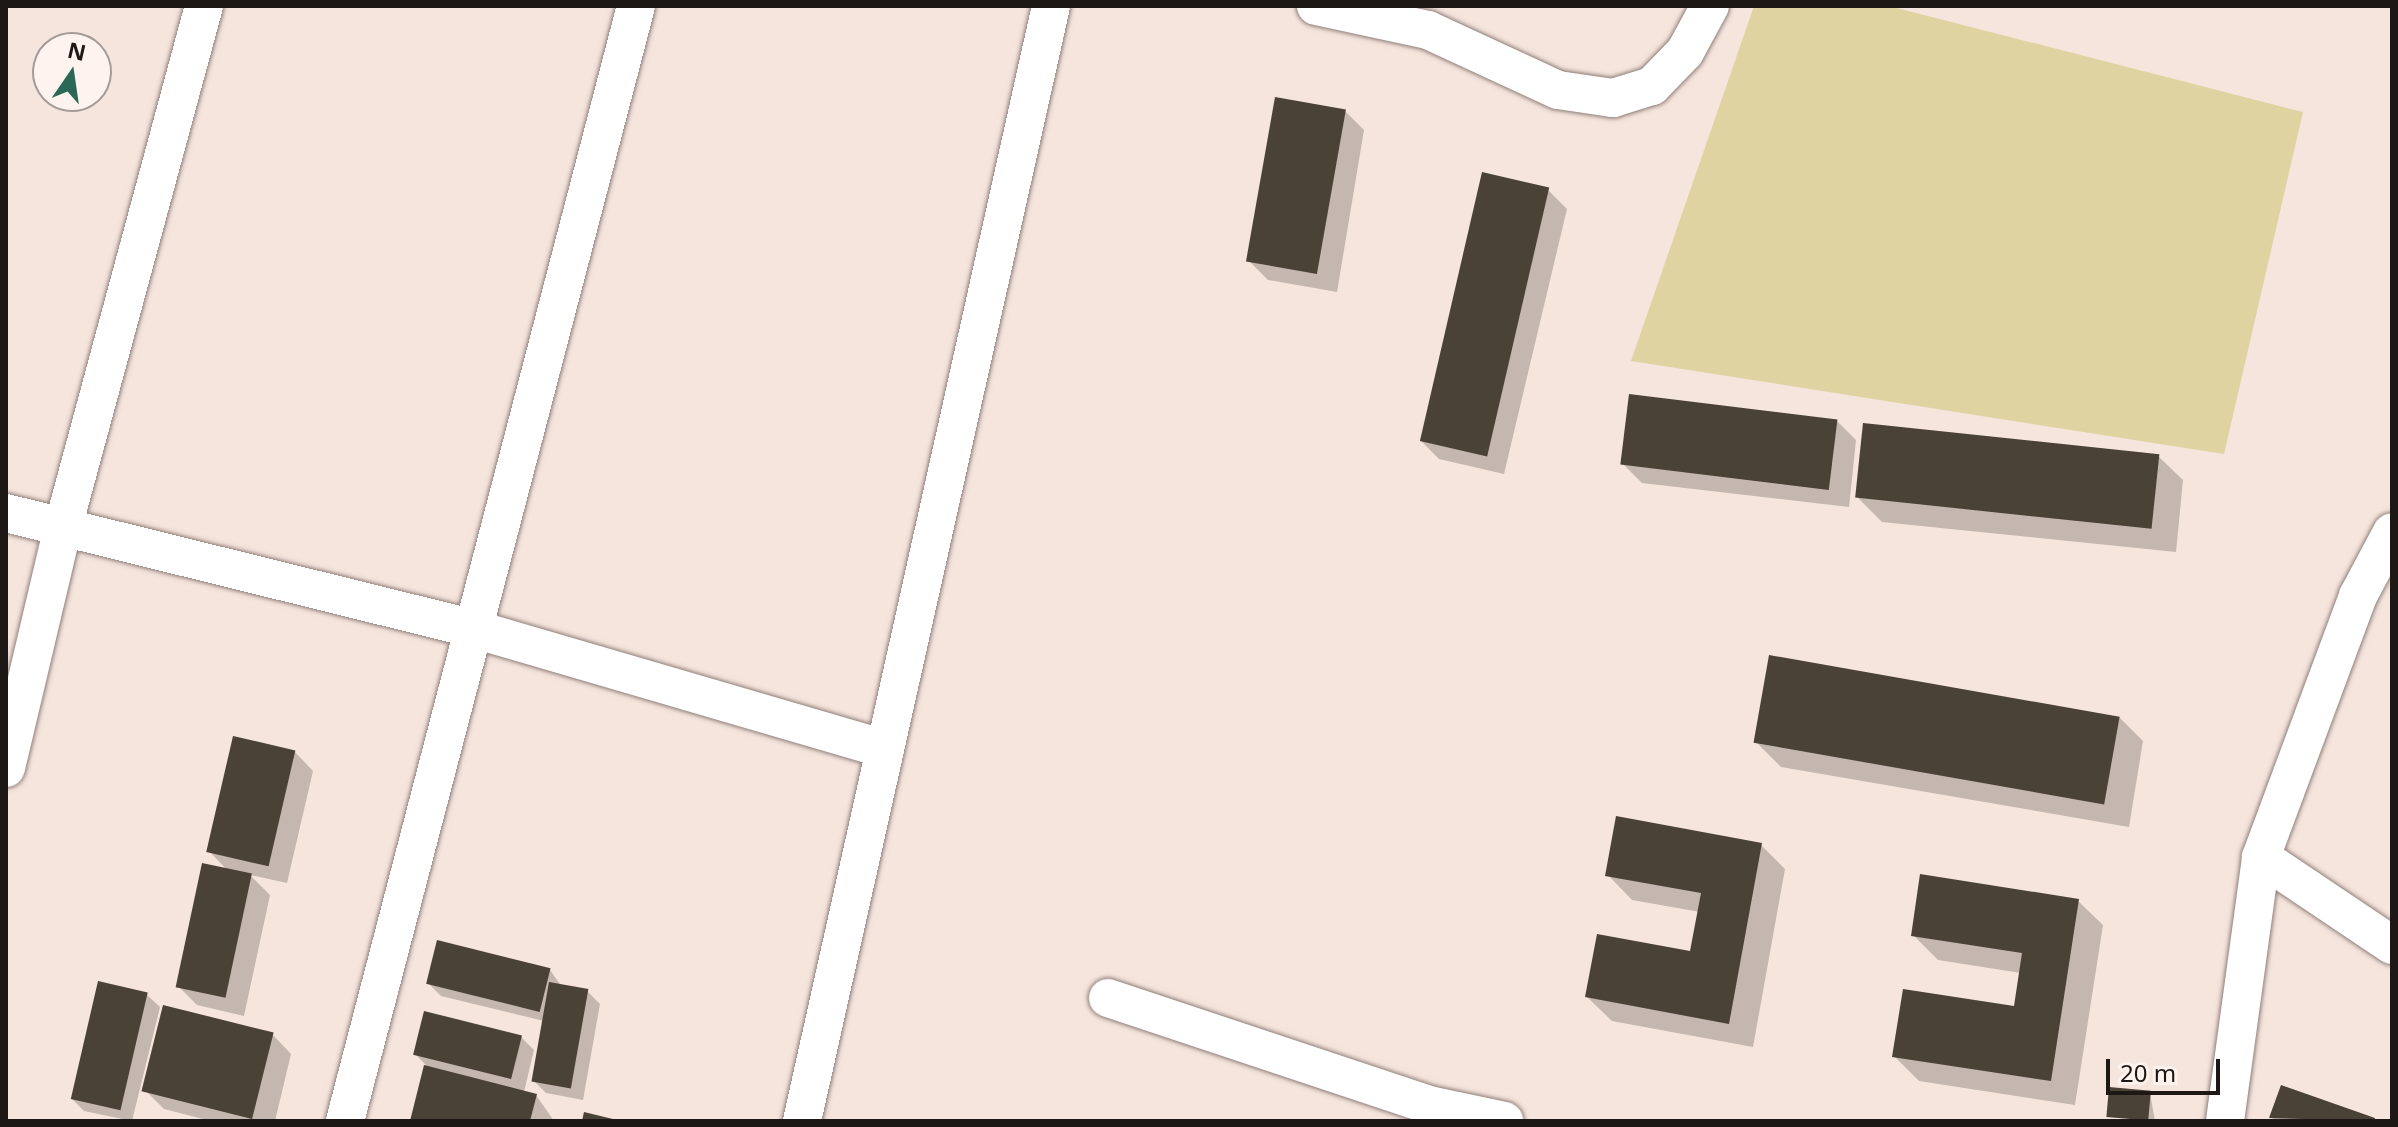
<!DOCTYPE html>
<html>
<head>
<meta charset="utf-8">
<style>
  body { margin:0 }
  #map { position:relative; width:2398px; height:1127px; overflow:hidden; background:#f5e5dd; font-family:"Noto Sans",sans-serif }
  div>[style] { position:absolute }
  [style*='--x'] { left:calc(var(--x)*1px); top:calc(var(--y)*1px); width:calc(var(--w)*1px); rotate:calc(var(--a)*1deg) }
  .green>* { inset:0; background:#dfd3a2 }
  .shadow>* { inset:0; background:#0003 }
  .building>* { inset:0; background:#4a4137; transform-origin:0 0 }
  .roads { filter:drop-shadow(0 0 2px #8f7f79) drop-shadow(0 0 2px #8f7f79) }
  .minor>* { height:38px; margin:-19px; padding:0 19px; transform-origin:19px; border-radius:19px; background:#fff }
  span { translate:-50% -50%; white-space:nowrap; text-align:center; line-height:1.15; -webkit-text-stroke:8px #fef3ef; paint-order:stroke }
  .frame { position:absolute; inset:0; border:8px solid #1d1815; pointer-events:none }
  .north { position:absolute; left:32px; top:32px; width:80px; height:80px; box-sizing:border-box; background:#fef3ef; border:2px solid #a49b98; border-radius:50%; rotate:13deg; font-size:22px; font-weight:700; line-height:32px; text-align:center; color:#1d1815 }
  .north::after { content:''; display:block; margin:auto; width:28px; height:36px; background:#2a6956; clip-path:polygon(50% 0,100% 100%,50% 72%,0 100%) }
  .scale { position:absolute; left:2106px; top:1059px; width:114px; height:36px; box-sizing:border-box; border:4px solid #1d1815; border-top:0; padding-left:10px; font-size:24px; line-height:28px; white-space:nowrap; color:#1d1815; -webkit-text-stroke:6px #fef3ef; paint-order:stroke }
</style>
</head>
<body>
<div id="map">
  <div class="green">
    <div style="clip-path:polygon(1754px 6px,1889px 6px,2303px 112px,2224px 454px,1631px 361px)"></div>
  </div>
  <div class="shadow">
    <div style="clip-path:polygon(1345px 111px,1364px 130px,1337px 292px,1268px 280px,1249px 261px)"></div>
    <div style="clip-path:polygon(1548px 190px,1567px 209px,1504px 474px,1439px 459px,1420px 440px)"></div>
    <div style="clip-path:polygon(1837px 421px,1856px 440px,1849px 507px,1642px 483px,1623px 464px)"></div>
    <div style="clip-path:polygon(2158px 456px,2183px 480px,2176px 552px,1882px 522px,1857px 497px)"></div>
    <div style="clip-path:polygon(2119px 717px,2143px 741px,2129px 827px,1781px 767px,1757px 743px)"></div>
    <div style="clip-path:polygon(294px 751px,313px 771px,287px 883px,250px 875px,270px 895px,244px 1016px,197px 1005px,178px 986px,228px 871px,209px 851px)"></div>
    <div style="clip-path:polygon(1761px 845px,1785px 869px,1753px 1047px,1612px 1021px,1587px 997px,1692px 953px,1700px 912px,1632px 900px,1608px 875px)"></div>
    <div style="clip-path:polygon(2078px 901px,2103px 925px,2075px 1105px,1919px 1081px,1895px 1057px,2015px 1008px,2021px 973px,1938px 960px,1913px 935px)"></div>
    <div style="clip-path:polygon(550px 970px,562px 987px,587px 991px,600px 1004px,583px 1100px,546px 1093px,533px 1080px,544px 1021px,441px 996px,428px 983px)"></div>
    <div style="clip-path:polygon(147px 995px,160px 1007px,132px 1121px,84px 1111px,71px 1098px)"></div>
    <div style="clip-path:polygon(272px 1034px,291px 1054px,275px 1121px,211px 1121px,164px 1109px,145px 1090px)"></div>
    <div style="clip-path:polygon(521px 1037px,534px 1050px,524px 1092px,536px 1095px,554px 1121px,412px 1121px,426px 1065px,416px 1055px)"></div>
    <div style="clip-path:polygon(2150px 1093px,2155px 1121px,2109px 1116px)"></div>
    <div style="clip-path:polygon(2271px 1117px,2374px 1120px,2374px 1121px,2275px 1121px)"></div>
  </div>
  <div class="building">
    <div style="left:1275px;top:97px;width:72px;height:167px;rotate:10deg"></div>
    <div style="left:1482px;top:172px;width:69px;height:276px;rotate:13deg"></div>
    <div style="left:1629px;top:394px;width:210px;height:71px;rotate:7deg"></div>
    <div style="left:1863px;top:423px;width:298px;height:75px;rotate:6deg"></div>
    <div style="left:1769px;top:655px;width:356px;height:89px;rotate:10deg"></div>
    <div style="left:233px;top:736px;width:64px;height:119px;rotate:13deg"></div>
    <div style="clip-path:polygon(1616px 816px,1762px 843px,1729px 1024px,1585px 997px,1597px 934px,1690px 951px,1701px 893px,1605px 876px)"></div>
    <div style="left:202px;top:863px;width:51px;height:127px;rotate:12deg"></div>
    <div style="clip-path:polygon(1920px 874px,2079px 899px,2051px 1081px,1892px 1057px,1903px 989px,2014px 1006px,2022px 953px,1911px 936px)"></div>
    <div style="left:437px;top:940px;width:117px;height:45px;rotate:14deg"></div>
    <div style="left:98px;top:981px;width:51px;height:121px;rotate:13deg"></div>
    <div style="left:549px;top:982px;width:40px;height:101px;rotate:10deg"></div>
    <div style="left:163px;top:1005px;width:114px;height:89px;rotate:14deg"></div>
    <div style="left:424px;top:1011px;width:101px;height:45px;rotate:14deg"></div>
    <div style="clip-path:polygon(424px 1065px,537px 1094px,530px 1121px,410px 1121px)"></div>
    <div style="clip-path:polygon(2281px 1085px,2375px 1118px,2374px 1121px,2269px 1118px)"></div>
    <div style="left:2109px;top:1087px;width:42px;height:30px;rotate:5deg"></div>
    <div style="clip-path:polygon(584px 1112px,617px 1120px,617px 1121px,582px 1121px)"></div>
  </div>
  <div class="roads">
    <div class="minor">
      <div style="--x:1316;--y:6;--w:115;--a:12.1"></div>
      <div style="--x:1428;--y:30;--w:143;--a:24.8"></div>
      <div style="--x:1558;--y:90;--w:56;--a:8.3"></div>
      <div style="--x:1613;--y:98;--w:41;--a:-17.1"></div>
      <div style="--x:1652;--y:86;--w:47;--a:-45.9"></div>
      <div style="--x:1685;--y:52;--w:52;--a:-61.5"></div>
      <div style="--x:6;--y:513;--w:479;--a:13.9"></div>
      <div style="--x:471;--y:628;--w:430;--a:16.3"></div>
      <div style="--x:6;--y:768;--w:248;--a:-76.7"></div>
      <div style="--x:63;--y:527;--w:540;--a:-74.86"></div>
      <div style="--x:2261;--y:857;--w:158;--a:33.9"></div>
      <div style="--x:1108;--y:998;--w:338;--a:18.4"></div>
      <div style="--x:1429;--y:1105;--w:77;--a:12"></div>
      <div style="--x:345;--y:1121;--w:1152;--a:-75.37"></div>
      <div style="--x:802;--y:1121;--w:1142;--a:-77.41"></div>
      <div style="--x:2225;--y:1121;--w:266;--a:-82.2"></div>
      <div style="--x:2261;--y:857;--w:278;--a:-69.6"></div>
      <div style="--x:2358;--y:596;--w:72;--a:-62"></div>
    </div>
  </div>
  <div class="frame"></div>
  <div class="north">N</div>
  <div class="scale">20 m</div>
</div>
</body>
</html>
